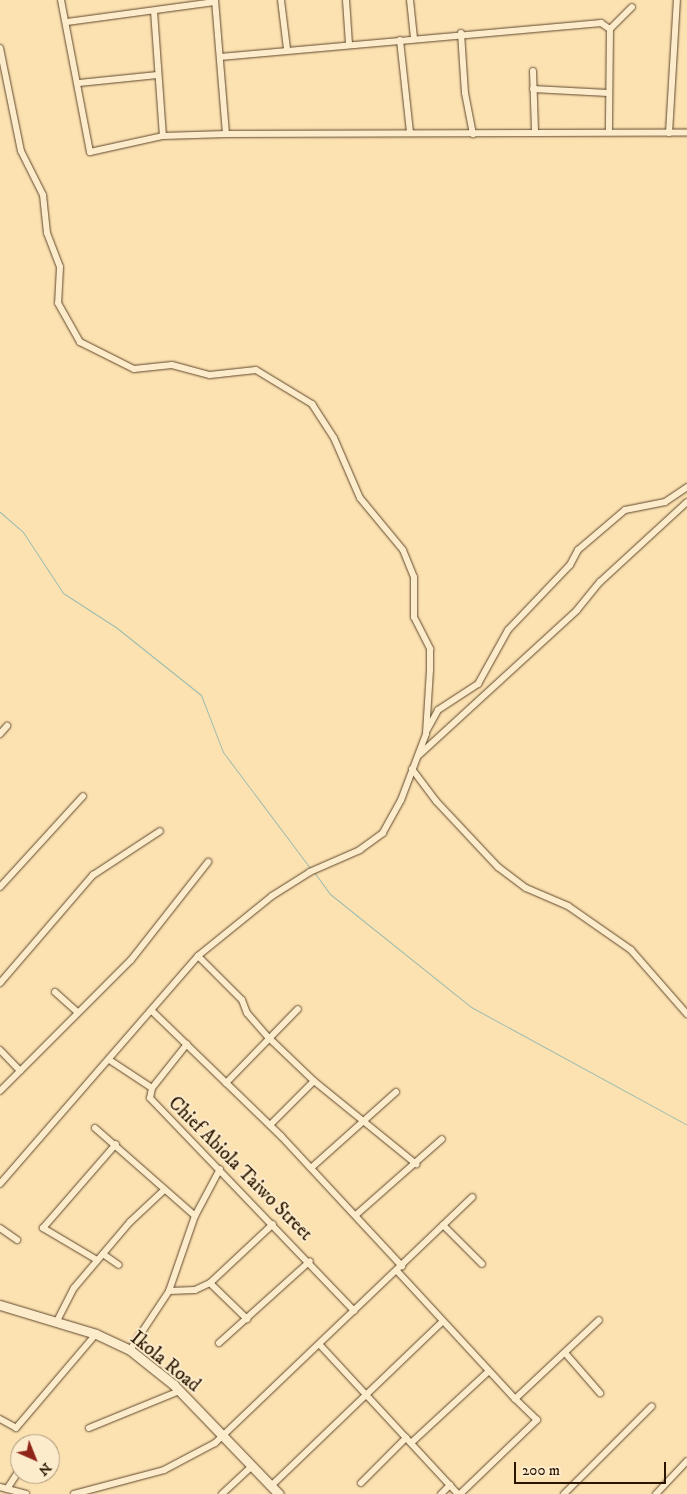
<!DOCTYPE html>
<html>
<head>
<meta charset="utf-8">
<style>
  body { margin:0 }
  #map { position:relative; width:687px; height:1494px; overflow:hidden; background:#fce1b1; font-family:"IM FELL DW Pica",serif }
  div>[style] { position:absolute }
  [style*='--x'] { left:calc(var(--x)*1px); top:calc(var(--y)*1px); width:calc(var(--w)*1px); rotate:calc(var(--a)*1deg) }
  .stream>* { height:1px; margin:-0.5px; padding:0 0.5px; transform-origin:0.5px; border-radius:0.5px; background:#9fbdaf }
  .roads { filter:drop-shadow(0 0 1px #5e482c) drop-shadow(0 0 1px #5e482c) }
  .street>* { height:6px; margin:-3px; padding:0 3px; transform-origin:3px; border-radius:3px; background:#fdeccc }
  .secondary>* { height:9px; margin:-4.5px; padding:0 4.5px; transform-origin:4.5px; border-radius:4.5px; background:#fdeccc }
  span { translate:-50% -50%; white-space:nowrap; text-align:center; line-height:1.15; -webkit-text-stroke:4px #fdeccc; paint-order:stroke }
  .street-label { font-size:19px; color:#2a1500 }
  .north { position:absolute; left:10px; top:1434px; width:50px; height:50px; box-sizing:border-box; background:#fdeccc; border:1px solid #a9967a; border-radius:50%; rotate:136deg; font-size:14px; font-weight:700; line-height:20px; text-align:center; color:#2a1500 }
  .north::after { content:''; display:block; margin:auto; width:18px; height:22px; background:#8f2418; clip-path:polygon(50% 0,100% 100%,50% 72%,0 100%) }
  .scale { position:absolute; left:514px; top:1462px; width:152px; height:22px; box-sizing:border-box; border:2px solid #2a1500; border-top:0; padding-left:6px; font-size:15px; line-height:18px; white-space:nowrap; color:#2a1500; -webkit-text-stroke:4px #fdeccc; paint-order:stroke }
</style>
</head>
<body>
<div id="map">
  <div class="stream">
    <div style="--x:0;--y:512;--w:30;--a:41"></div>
    <div style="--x:23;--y:532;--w:73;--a:56.7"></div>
    <div style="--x:63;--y:593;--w:64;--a:32.9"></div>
    <div style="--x:117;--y:628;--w:107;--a:38.6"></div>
    <div style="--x:201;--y:695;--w:61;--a:68.9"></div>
    <div style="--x:223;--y:752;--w:146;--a:53.1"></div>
    <div style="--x:314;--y:872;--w:27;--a:54"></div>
    <div style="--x:330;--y:894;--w:181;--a:38.7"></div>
    <div style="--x:471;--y:1007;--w:246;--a:28.6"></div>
  </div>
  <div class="roads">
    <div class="street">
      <div style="--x:61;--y:0;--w:155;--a:79.2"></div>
      <div style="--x:90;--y:152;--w:75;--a:-12.4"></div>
      <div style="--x:163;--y:136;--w:63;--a:-1.8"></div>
      <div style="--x:226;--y:134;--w:461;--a:-0.2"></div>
      <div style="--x:215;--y:0;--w:134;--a:85.3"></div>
      <div style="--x:281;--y:0;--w:49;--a:83"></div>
      <div style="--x:346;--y:0;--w:44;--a:86.1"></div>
      <div style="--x:410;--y:0;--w:38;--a:84"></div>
      <div style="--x:154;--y:11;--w:125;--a:85.9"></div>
      <div style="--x:67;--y:22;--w:149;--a:-7.7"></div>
      <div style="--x:610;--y:29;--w:31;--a:-45"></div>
      <div style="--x:461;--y:33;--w:60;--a:86.2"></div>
      <div style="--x:465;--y:93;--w:42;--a:79"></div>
      <div style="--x:400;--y:40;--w:93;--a:83.8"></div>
      <div style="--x:0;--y:48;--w:105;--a:78.5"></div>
      <div style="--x:21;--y:151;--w:49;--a:63.4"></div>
      <div style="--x:43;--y:195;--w:38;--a:84"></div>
      <div style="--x:47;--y:233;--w:36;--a:69"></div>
      <div style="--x:60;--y:267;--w:36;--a:93"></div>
      <div style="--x:58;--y:303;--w:45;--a:60.6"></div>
      <div style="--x:80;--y:342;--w:60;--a:26.6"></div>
      <div style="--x:134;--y:369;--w:38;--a:-6"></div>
      <div style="--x:172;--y:365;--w:39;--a:15"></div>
      <div style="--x:210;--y:375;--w:46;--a:-6.2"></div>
      <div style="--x:256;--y:370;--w:66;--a:31.3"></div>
      <div style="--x:312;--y:404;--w:40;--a:57.1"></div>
      <div style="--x:334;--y:438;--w:65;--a:66.6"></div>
      <div style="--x:360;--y:498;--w:67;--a:50.4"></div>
      <div style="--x:403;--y:550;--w:29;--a:68"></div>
      <div style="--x:414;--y:577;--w:40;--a:90"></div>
      <div style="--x:414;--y:617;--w:36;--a:63"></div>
      <div style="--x:430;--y:649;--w:21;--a:90"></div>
      <div style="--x:430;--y:670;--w:64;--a:93.6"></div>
      <div style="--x:426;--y:734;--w:71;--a:110.7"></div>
      <div style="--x:401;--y:800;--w:38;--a:119"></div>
      <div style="--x:383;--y:833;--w:29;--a:144"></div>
      <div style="--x:360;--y:850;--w:55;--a:156.3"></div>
      <div style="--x:310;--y:872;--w:45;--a:147.7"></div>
      <div style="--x:272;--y:896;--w:95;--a:141"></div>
      <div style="--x:198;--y:956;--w:302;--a:131"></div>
      <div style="--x:220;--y:57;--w:383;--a:-5.1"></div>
      <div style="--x:601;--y:23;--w:11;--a:34"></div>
      <div style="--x:610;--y:29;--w:102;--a:90.6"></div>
      <div style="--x:533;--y:71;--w:61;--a:88.1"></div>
      <div style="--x:79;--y:83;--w:79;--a:-5.8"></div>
      <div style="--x:533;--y:89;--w:75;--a:3.1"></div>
      <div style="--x:669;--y:133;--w:133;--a:-86.6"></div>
      <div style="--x:427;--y:730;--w:23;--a:-61"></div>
      <div style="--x:438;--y:710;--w:48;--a:-33"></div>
      <div style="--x:478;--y:684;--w:62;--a:-60.9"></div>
      <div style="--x:508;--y:630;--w:90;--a:-46.4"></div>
      <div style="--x:570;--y:565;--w:17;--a:-62"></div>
      <div style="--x:578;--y:550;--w:62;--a:-40.4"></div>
      <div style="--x:625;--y:510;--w:41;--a:-11.3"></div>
      <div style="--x:665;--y:502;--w:27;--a:-34"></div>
      <div style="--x:0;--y:734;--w:11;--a:-49"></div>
      <div style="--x:419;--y:755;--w:214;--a:-42.5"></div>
      <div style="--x:577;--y:610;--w:36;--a:-51"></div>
      <div style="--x:600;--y:582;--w:118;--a:-42.6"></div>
      <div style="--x:412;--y:769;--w:40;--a:53"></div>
      <div style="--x:436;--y:801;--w:91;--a:46.8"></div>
      <div style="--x:498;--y:867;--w:35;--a:37"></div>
      <div style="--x:526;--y:888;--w:46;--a:23.2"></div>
      <div style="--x:568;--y:906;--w:77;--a:34.9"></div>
      <div style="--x:631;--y:950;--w:85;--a:48.8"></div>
      <div style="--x:0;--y:887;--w:123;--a:-47.6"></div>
      <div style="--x:198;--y:956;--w:62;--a:45"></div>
      <div style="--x:242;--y:1000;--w:14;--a:69"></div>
      <div style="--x:247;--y:1013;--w:33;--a:49"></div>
      <div style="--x:269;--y:1038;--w:62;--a:43.7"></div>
      <div style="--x:314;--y:1081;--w:132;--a:39.1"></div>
      <div style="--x:0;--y:983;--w:143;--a:-49.3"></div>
      <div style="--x:93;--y:875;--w:80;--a:-33.3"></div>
      <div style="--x:55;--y:992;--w:30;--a:42"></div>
      <div style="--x:152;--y:1011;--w:180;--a:44.1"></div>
      <div style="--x:281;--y:1136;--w:178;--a:47.1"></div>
      <div style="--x:187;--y:1044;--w:56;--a:128.5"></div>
      <div style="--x:152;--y:1088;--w:10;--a:101"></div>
      <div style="--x:150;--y:1098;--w:295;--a:46.2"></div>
      <div style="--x:0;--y:1050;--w:29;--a:46"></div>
      <div style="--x:111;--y:1061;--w:49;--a:33.4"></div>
      <div style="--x:226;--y:1083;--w:103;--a:-45.8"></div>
      <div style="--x:0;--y:1091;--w:185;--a:-45"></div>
      <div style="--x:131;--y:960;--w:125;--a:-51.8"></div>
      <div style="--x:270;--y:1125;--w:62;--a:-45"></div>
      <div style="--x:95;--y:1128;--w:133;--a:41.3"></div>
      <div style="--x:311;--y:1168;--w:114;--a:-41.8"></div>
      <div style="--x:357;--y:1214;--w:113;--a:-41.4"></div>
      <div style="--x:443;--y:1225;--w:55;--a:45"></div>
      <div style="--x:0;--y:1228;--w:21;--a:35"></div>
      <div style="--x:103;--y:1254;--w:19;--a:35"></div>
      <div style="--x:97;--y:1260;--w:63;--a:-149.3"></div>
      <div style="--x:43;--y:1228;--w:111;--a:-49"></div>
      <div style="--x:398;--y:1272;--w:173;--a:47.3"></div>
      <div style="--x:515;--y:1399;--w:115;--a:-43.2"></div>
      <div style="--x:210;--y:1283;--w:52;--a:44.2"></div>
      <div style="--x:169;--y:1291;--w:26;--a:-2"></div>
      <div style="--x:195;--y:1290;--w:17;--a:-25"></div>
      <div style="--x:210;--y:1283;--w:86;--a:-43.1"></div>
      <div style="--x:57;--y:1321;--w:37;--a:-63"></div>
      <div style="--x:74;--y:1288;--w:87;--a:-49.7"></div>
      <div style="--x:130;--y:1222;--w:45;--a:-43.2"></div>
      <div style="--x:219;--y:1343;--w:122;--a:-42"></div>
      <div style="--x:320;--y:1345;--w:203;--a:47.2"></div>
      <div style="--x:130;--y:1350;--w:71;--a:-56.5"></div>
      <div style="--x:169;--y:1291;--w:79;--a:-70.9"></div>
      <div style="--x:195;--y:1216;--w:53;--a:-62"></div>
      <div style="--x:566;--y:1354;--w:52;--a:48.9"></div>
      <div style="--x:0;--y:1419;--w:18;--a:29"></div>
      <div style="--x:16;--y:1428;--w:123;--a:-49.6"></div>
      <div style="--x:89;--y:1428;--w:97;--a:-22.3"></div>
      <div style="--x:411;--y:1443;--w:105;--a:-42.7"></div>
      <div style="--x:361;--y:1483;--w:64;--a:-45"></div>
      <div style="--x:271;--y:1486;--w:236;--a:-43.8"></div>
      <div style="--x:0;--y:1487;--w:27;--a:15"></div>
      <div style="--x:7;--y:1489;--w:24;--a:-57"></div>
      <div style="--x:74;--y:1494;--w:93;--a:-14.9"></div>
      <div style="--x:164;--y:1470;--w:58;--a:-27.9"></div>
      <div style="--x:215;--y:1443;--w:356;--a:-43.7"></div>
      <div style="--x:222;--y:1494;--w:40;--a:-43"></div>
      <div style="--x:441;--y:1494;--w:13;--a:-45"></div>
      <div style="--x:460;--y:1494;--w:107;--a:-43.9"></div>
      <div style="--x:537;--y:1420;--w:30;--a:-136"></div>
      <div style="--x:564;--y:1494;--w:124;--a:-45"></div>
      <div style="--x:656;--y:1494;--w:45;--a:-46.8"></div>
    </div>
    <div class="secondary">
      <div style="--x:0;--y:1305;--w:100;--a:16.8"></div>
      <div style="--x:96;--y:1334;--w:38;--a:25"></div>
      <div style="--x:130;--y:1350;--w:56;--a:38.5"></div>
      <div style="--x:174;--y:1385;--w:151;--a:46.1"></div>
    </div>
  </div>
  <div class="street-label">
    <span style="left:240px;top:1169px;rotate:45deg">Chief Abiola Taiwo Street</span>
    <span style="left:165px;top:1362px;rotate:39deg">Ikola Road</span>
  </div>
  <div class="north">N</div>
  <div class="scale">200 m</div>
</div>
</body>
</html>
